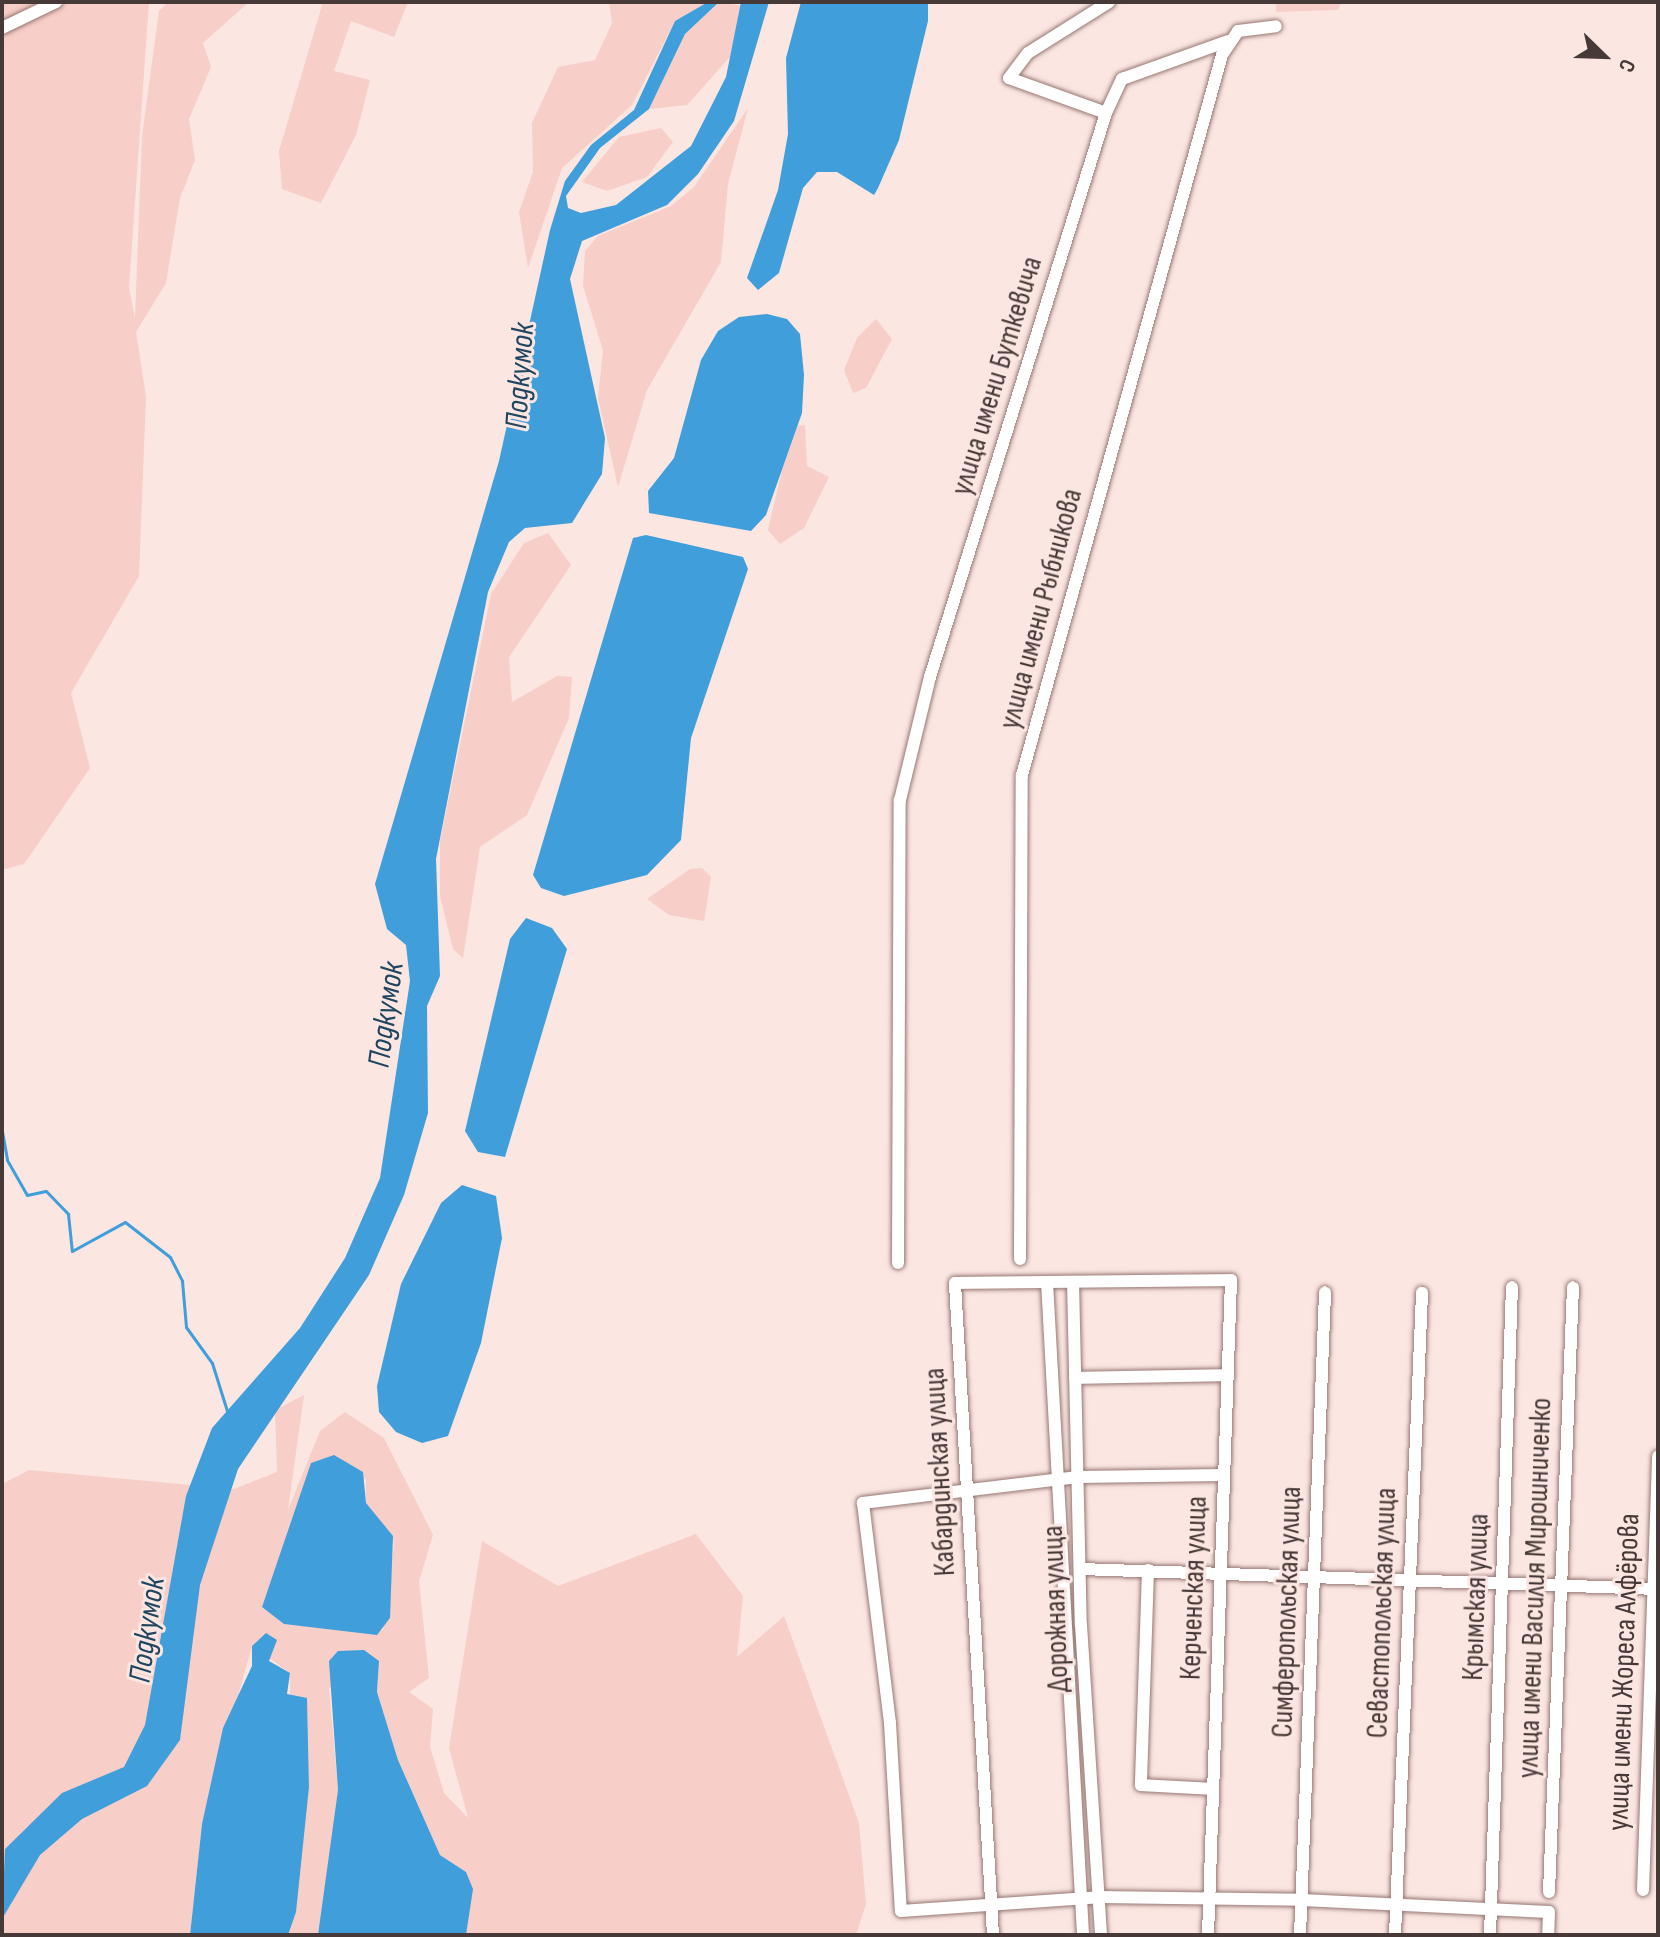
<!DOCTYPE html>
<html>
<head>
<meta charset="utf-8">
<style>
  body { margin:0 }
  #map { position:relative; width:1660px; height:1937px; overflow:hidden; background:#fbe6e2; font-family:"Sofia Sans Condensed",sans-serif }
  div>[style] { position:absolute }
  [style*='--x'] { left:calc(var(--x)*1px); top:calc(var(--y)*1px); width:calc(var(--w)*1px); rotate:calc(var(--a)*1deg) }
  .green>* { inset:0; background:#f7cec8 }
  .water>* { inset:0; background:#409edb }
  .stream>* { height:3px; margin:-1.5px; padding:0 1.5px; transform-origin:1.5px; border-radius:1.5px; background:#409edb }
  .roads { filter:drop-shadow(0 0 2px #967772) drop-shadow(0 0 2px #967772) }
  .street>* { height:12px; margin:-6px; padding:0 6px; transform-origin:6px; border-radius:6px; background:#fff }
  span { translate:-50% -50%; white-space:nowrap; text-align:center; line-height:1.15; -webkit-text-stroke:6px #fbe6e2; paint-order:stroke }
  .street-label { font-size:30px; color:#473937 }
  .water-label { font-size:32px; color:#1f4560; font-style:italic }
  .frame { position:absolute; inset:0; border:4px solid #473937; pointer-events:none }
  .north { position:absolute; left:1564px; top:16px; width:80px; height:80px; -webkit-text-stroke:6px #fbe6e2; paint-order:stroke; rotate:113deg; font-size:22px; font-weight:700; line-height:32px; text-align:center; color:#473937 }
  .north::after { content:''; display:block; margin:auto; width:28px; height:36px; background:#473937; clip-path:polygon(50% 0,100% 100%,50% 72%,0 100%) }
</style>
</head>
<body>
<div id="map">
  <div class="green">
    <div style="clip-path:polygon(2px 2px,149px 2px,129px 287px,135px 319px,142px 136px,159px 11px,168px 2px,249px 2px,203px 43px,211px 67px,189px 119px,195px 160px,180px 198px,166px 283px,136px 332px,146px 397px,139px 576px,71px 693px,90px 768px,24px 864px,2px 870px)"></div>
    <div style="clip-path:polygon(323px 2px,408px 2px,394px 37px,351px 21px,334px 71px,370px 80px,356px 135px,321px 203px,282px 189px,279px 151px)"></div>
    <div style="clip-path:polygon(609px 2px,708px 2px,675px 21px,632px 105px,562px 168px,528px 268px,519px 212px,533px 172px,532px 123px,558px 67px,595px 60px,612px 23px)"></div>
    <div style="clip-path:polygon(719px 2px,742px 6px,730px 57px,687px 105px,649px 109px,685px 34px)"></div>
    <div style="clip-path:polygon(1276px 2px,1341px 2px,1338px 10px,1276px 12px)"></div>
    <div style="clip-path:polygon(748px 108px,728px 184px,721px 262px,647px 390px,618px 487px,598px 398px,603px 350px,583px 286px,585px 251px,598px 236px,671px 206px,694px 187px)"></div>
    <div style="clip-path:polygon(661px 128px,673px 142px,647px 177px,607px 191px,582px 182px,619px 137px)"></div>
    <div style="clip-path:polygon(876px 319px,892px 339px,866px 388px,853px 393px,844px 370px,857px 338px)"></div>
    <div style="clip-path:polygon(805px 425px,807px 466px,829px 477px,804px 528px,780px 544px,768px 530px,782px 470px,798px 426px)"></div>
    <div style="clip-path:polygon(548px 533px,571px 565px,509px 657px,512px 702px,557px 676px,572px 677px,569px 718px,527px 815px,480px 847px,463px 958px,453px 949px,440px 896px,440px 841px,491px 594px,524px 543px)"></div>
    <div style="clip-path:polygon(690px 869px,702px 868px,711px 877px,704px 921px,669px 915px,647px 899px)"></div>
    <div style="clip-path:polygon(evenodd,304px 1395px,288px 1510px,320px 1431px,345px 1412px,384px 1438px,433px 1535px,419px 1581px,429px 1678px,409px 1692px,433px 1709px,430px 1747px,444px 1793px,468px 1818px,449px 1748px,482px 1541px,558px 1586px,696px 1534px,743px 1596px,737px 1657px,784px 1616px,859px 1823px,866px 1904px,856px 1935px,466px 1935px,466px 1872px,440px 1855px,398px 1760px,377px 1692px,379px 1661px,329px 1688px,338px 1790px,325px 1913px,318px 1935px,288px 1935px,309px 1787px,307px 1698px,290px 1699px,290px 1673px,252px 1646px,202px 1824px,190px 1935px,2px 1935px,2px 1484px,29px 1470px,234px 1489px,277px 1472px,275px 1410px,304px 1395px,366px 1478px,366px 1503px,394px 1544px,383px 1630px,284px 1624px,297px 1522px,366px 1478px)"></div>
  </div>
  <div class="water">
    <div style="clip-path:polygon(708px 2px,719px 2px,685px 34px,649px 109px,600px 148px,566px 196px,568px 208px,581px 213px,616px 205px,691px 146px,726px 77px,741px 2px,769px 2px,734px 121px,698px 174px,667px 205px,582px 241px,570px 279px,605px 438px,602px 474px,572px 523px,525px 528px,509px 542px,488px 592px,436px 859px,440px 976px,427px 1006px,428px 1113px,404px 1195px,369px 1275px,238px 1469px,200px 1585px,180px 1740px,147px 1786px,82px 1819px,40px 1855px,2px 1919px,5px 1849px,62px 1793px,124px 1767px,145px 1725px,186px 1496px,212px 1428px,300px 1328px,345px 1258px,380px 1178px,410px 981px,406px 945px,387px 929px,375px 884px,499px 461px,550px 230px,565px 181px,591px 145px,634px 110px,675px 21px)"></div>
    <div style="clip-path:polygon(801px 2px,928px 2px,928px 21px,899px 140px,878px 188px,874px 195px,837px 172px,817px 172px,803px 188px,779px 273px,758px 290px,747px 278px,778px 190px,788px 134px,786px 58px)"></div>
    <div style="clip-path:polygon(767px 314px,787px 319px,800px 334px,804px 375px,802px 413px,766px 515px,751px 531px,649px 513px,648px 491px,674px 458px,701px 360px,718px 331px,739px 317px)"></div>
    <div style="clip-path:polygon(646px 535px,743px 557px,748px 569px,691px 738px,681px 840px,647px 875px,564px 896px,541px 888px,533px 875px,633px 538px)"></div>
    <div style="clip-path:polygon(526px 918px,552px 928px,567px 949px,505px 1157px,478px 1152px,465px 1131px,510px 939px)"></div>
    <div style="clip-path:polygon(462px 1185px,496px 1196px,502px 1238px,481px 1343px,448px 1436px,422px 1443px,396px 1432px,379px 1412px,377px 1386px,401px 1284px,441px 1203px)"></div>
    <div style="clip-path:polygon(334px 1455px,363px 1472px,366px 1503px,393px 1536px,390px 1618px,377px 1635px,284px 1624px,262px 1607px,311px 1463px)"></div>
    <div style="clip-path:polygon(266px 1633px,277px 1640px,269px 1661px,290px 1673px,287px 1694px,307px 1698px,309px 1787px,296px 1912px,288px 1935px,190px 1935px,202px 1824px,223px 1728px,252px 1666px,252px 1646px)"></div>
    <div style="clip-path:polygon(364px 1650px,379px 1661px,377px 1692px,398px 1760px,440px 1855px,466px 1872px,473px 1889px,466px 1935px,318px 1935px,338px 1790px,329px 1661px,338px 1651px)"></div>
  </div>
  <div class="stream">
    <div style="--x:2;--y:1131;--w:29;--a:80"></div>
    <div style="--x:7;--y:1160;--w:40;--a:60.3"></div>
    <div style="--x:27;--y:1195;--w:19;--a:-12"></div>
    <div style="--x:46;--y:1191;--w:32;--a:46"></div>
    <div style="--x:68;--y:1214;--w:37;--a:84"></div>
    <div style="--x:72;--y:1251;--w:60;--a:-28.7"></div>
    <div style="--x:125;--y:1222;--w:57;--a:37.9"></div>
    <div style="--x:170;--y:1257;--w:27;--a:63"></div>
    <div style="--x:182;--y:1281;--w:46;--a:85"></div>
    <div style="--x:186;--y:1327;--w:44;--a:54.2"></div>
    <div style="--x:212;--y:1363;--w:50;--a:72.6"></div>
  </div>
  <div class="roads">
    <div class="street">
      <div style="--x:2;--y:28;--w:60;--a:-25.7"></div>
      <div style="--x:1106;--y:113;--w:103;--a:-160.2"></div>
      <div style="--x:1009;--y:78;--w:31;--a:-53"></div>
      <div style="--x:1028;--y:53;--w:96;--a:-32.2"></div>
      <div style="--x:1020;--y:1259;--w:484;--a:-89.8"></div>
      <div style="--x:1022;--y:775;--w:747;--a:-74.48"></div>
      <div style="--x:1222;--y:55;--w:29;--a:-56"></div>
      <div style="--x:1238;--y:31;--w:38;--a:-7"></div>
      <div style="--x:898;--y:1263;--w:463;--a:-89.8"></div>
      <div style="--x:900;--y:800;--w:127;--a:-76.3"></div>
      <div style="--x:930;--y:677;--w:591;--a:-72.67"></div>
      <div style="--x:1106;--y:113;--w:38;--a:-65"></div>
      <div style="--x:1122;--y:79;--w:113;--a:-19.7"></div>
      <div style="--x:1047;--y:1282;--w:654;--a:86.84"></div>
      <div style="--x:1073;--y:1282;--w:343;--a:88.7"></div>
      <div style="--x:1081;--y:1625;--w:311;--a:86.3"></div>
      <div style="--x:1075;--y:1378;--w:153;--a:-1.1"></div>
      <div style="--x:1224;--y:1475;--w:146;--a:179.2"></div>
      <div style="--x:1078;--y:1477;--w:217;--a:173.1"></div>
      <div style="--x:863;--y:1503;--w:222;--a:83"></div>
      <div style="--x:890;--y:1723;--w:188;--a:86.7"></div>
      <div style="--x:901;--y:1911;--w:198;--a:-4"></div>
      <div style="--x:1099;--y:1897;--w:203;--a:0.8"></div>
      <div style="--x:1302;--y:1900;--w:247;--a:2.8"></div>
      <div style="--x:1549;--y:1912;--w:23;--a:92"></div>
      <div style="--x:1080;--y:1569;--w:578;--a:1.98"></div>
      <div style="--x:1148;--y:1570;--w:215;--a:91.9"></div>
      <div style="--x:1141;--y:1785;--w:72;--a:3.2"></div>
      <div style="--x:1643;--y:1890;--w:434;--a:-88"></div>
      <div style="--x:1549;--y:1892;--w:605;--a:-87.73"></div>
      <div style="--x:993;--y:1935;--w:653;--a:-93.34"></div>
      <div style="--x:955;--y:1283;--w:276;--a:-0.6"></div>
      <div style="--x:1231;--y:1280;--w:655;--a:92.01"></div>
      <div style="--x:1300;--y:1935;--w:643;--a:-87.77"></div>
      <div style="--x:1395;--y:1935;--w:643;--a:-87.59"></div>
      <div style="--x:1490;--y:1935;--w:648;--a:-88.06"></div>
    </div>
  </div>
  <div class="street-label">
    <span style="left:997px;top:376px;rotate:-73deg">улица имени Буткевича</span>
    <span style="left:1041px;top:609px;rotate:-75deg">улица имени Рыбникова</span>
    <span style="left:940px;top:1472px;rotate:-93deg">Кабардинская улица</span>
    <span style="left:1194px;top:1588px;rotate:-88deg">Керченская улица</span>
    <span style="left:1535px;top:1588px;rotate:-88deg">улица имени Василия Мирошниченко</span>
    <span style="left:1476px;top:1597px;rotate:-88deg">Крымская улица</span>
    <span style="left:1056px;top:1609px;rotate:-92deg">Дорожная улица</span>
    <span style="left:1287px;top:1612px;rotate:-88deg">Симферопольская улица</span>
    <span style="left:1382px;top:1613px;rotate:-88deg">Севастопольская улица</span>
    <span style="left:1624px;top:1672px;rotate:-88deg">улица имени Жореса Алфёрова</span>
  </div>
  <div class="water-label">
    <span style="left:521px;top:376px;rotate:-86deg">Подкумок</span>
    <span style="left:387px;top:1015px;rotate:-82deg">Подкумок</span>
    <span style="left:148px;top:1630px;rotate:-82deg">Подкумок</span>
  </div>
  <div class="frame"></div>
  <div class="north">С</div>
</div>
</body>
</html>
